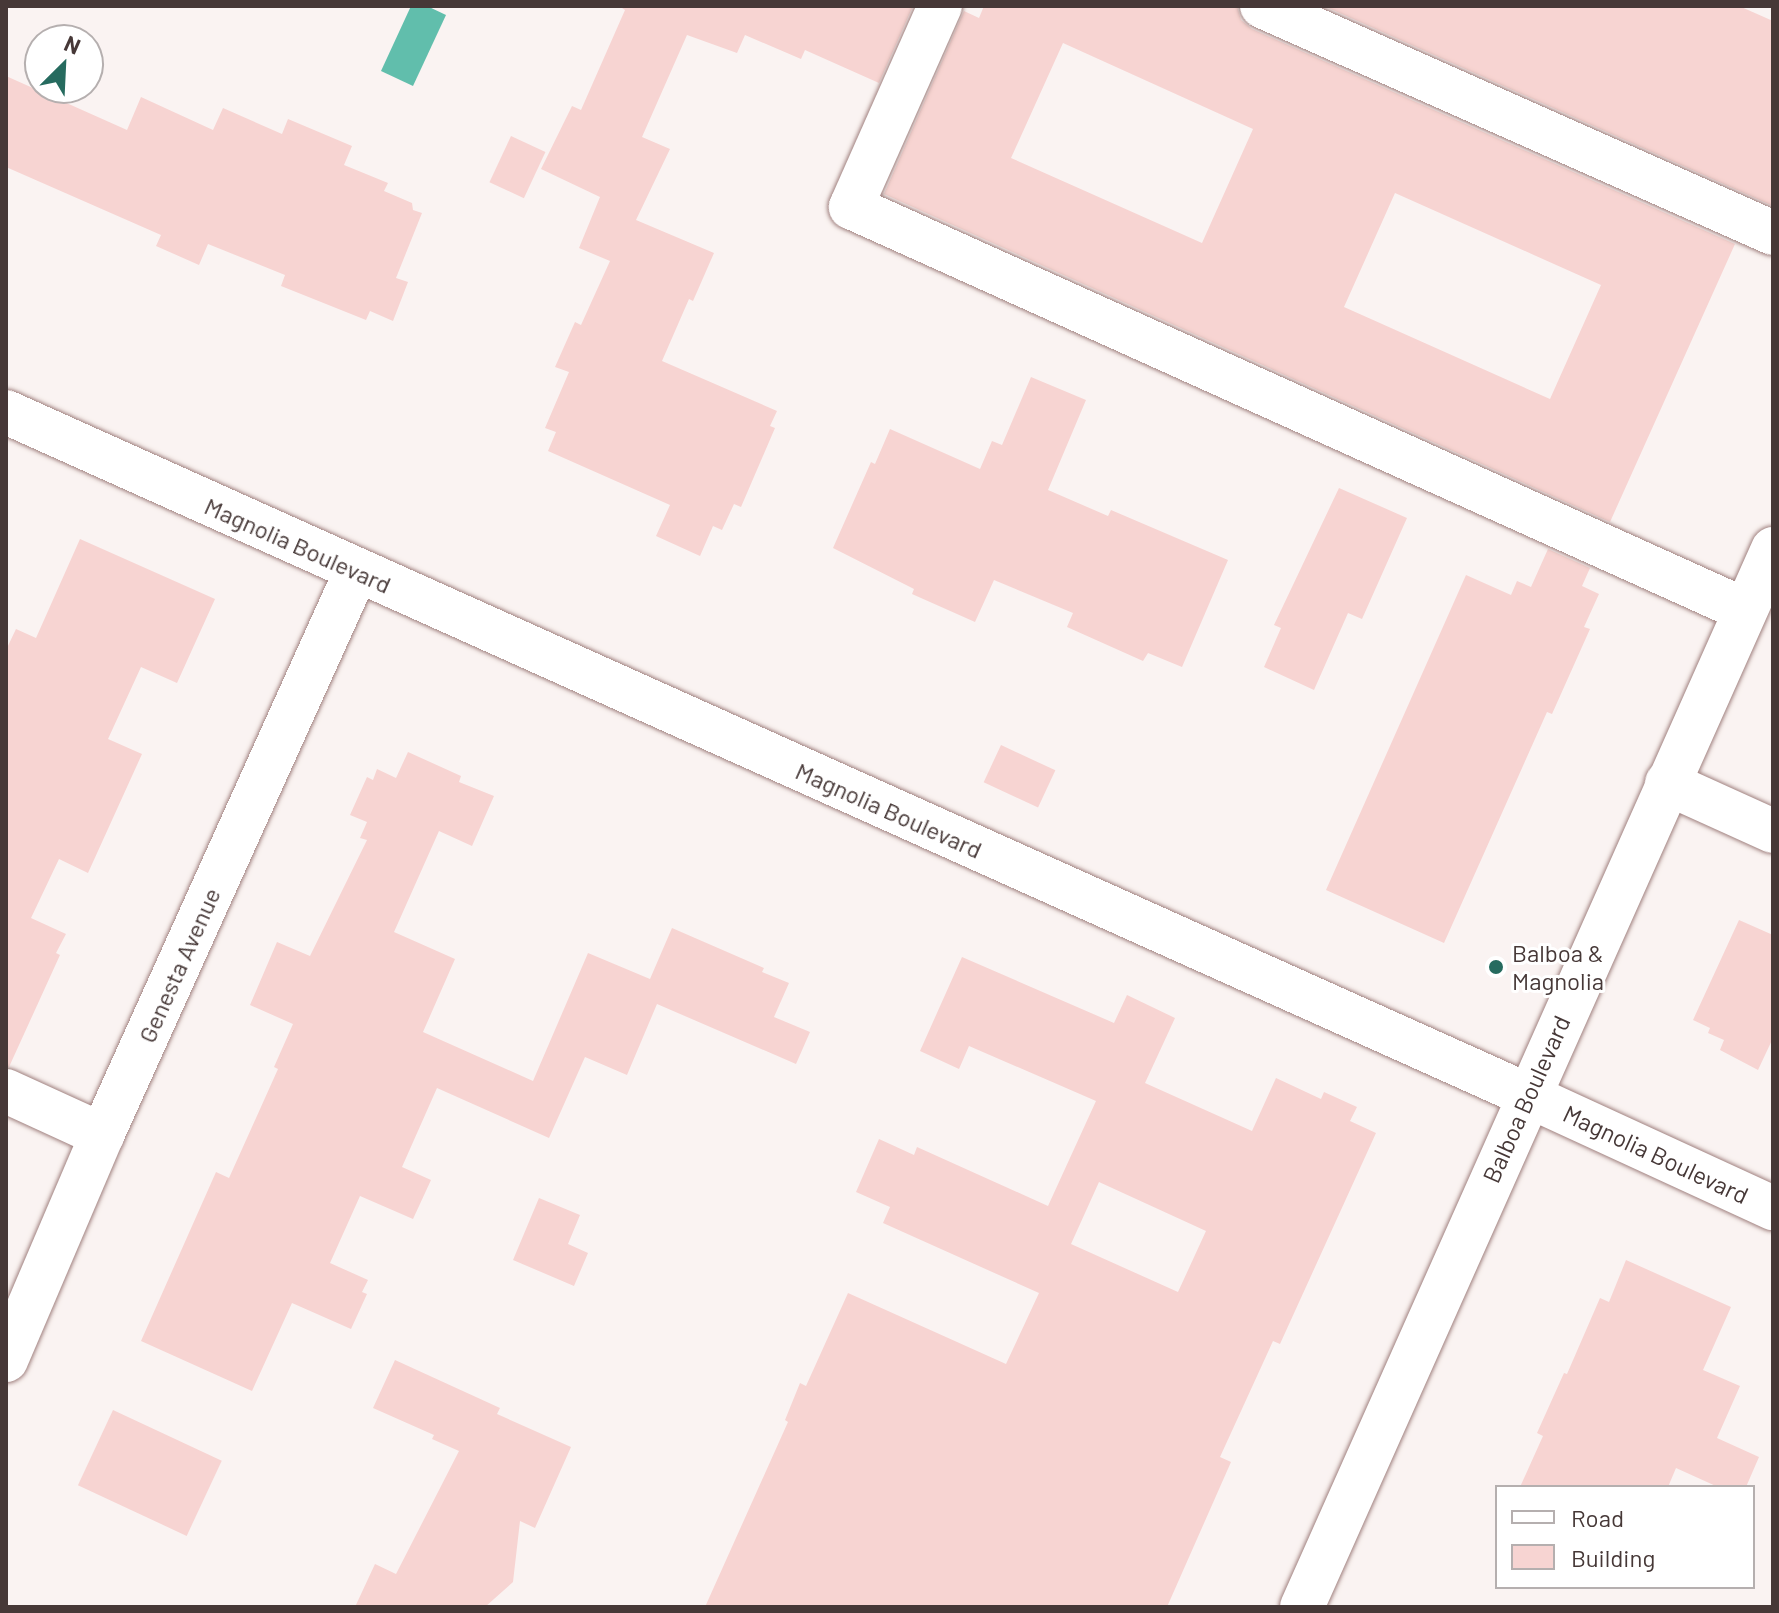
<!DOCTYPE html>
<html>
<head>
<meta charset="utf-8">
<style>
  body { margin:0 }
  #map { position:relative; width:1779px; height:1613px; overflow:hidden; background:#faf3f2; font-family:Barlow,sans-serif }
  div>[style] { position:absolute }
  [style*='--x'] { left:calc(var(--x)*1px); top:calc(var(--y)*1px); width:calc(var(--w)*1px); rotate:calc(var(--a)*1deg) }
  .water>* { inset:0; background:#61beac }
  .building>* { inset:0; background:#f7d4d2; transform-origin:0 0 }
  .roads { filter:drop-shadow(0 0 2px #a0817f) drop-shadow(0 0 2px #a0817f) }
  .minor>* { height:44px; margin:-22px; padding:0 22px; transform-origin:22px; border-radius:22px; background:#fff }
  .major>* { height:44px; margin:-22px; padding:0 22px; transform-origin:22px; border-radius:22px; background:#fff }
  .dots>* { width:22px; height:22px; translate:-50% -50%; box-sizing:border-box; border:4px solid #fff; border-radius:50% }
  span { translate:-50% -50%; white-space:nowrap; text-align:center; line-height:1.15; -webkit-text-stroke:6px #fff; paint-order:stroke }
  .street-label { font-size:24px; color:#463837 }
  .poi-label { font-size:24px; color:#463837 }
  .left { translate:0 -50%; text-align:left }
  .frame { position:absolute; inset:0; border:8px solid #463837; pointer-events:none }
  .legend { position:absolute; left:1495px; top:1485px; width:260px; height:104px; box-sizing:border-box; background:#fff; border:2px solid #b5afaf; margin:0; padding:10px 14px; list-style:none; font-size:24px; color:#463837 }
  .legend li { display:flex; align-items:center; gap:16px; height:40px }
  .legend b { width:40px; border:2px solid #b5afaf }
  .north { position:absolute; left:24px; top:24px; width:80px; height:80px; box-sizing:border-box; background:#fff; border:2px solid #b5afaf; border-radius:50%; rotate:24deg; font-size:22px; font-weight:700; line-height:32px; text-align:center; color:#463837 }
  .north::after { content:''; display:block; margin:auto; width:28px; height:36px; background:#266b5f; clip-path:polygon(50% 0,100% 100%,50% 72%,0 100%) }
</style>
</head>
<body>
<div id="map">
  <div class="water">
    <div style="clip-path:polygon(411px 6px,427px 6px,446px 15px,413px 86px,381px 71px)"></div>
  </div>
  <div class="building">
    <div style="clip-path:polygon(619px 6px,913px 6px,879px 83px,805px 50px,801px 59px,745px 35px,737px 53px,687px 35px,642px 137px,670px 149px,636px 220px,714px 253px,693px 301px,689px 299px,662px 361px,777px 411px,770px 426px,775px 428px,741px 507px,734px 504px,722px 530px,713px 526px,700px 556px,656px 536px,670px 505px,548px 451px,556px 432px,545px 428px,569px 372px,555px 367px,575px 322px,581px 325px,610px 261px,579px 248px,600px 197px,541px 169px,572px 106px,581px 110px,625px 10px)"></div>
    <div style="clip-path:polygon(evenodd,984px 6px,1237px 6px,1241px 20px,1252px 29px,1735px 244px,1610px 522px,884px 194px,964px 11px,979px 18px,984px 6px,1063px 43px,1253px 129px,1202px 243px,1011px 158px,1063px 43px,984px 6px,1395px 193px,1601px 285px,1550px 399px,1344px 307px,1395px 193px)"></div>
    <div style="clip-path:polygon(1324px 6px,1739px 6px,1773px 21px,1773px 206px)"></div>
    <div style="clip-path:polygon(6px 76px,127px 130px,141px 97px,213px 130px,223px 108px,282px 134px,288px 119px,352px 146px,344px 165px,388px 183px,384px 191px,412px 203px,413px 210px,422px 213px,396px 278px,408px 282px,393px 321px,370px 311px,366px 320px,281px 286px,285px 275px,208px 244px,199px 265px,156px 246px,161px 235px,6px 167px)"></div>
    <div style="left:511px;top:136px;width:38px;height:51px;rotate:25deg"></div>
    <div style="clip-path:polygon(1031px 377px,1086px 400px,1048px 490px,1108px 516px,1111px 510px,1228px 560px,1182px 667px,1148px 653px,1143px 661px,1067px 627px,1073px 613px,994px 580px,975px 622px,912px 594px,914px 589px,833px 548px,871px 462px,875px 464px,890px 429px,980px 469px,992px 441px,1002px 445px)"></div>
    <div style="clip-path:polygon(1339px 488px,1407px 518px,1362px 619px,1348px 613px,1314px 690px,1264px 667px,1281px 628px,1274px 625px)"></div>
    <div style="clip-path:polygon(80px 539px,215px 599px,177px 683px,141px 667px,108px 739px,142px 754px,88px 873px,59px 859px,31px 918px,66px 934px,56px 953px,60px 955px,9px 1067px,6px 1066px,6px 650px,16px 629px,36px 638px)"></div>
    <div style="clip-path:polygon(1548px 549px,1590px 568px,1582px 586px,1599px 594px,1584px 627px,1590px 629px,1552px 714px,1547px 712px,1444px 943px,1326px 890px,1466px 575px,1511px 595px,1517px 581px,1531px 587px)"></div>
    <div style="left:1001px;top:745px;width:60px;height:41px;rotate:25deg"></div>
    <div style="clip-path:polygon(408px 752px,461px 776px,459px 782px,494px 796px,472px 846px,439px 831px,394px 932px,455px 959px,423px 1032px,533px 1081px,588px 953px,650px 979px,672px 928px,764px 968px,762px 972px,789px 983px,774px 1017px,810px 1032px,796px 1064px,657px 1004px,627px 1075px,585px 1057px,549px 1138px,437px 1088px,402px 1167px,431px 1180px,413px 1219px,360px 1196px,330px 1263px,368px 1280px,362px 1292px,367px 1294px,351px 1329px,292px 1303px,252px 1391px,141px 1341px,216px 1172px,229px 1178px,278px 1069px,274px 1067px,293px 1024px,250px 1005px,277px 942px,310px 956px,367px 840px,360px 838px,367px 822px,350px 815px,367px 777px,373px 780px,377px 769px,396px 778px)"></div>
    <div style="clip-path:polygon(1739px 920px,1773px 935px,1773px 1038px,1758px 1070px,1720px 1050px,1724px 1040px,1708px 1033px,1710px 1028px,1693px 1020px)"></div>
    <div style="clip-path:polygon(evenodd,962px 957px,1114px 1023px,1127px 995px,1175px 1018px,1145px 1083px,1252px 1131px,1276px 1078px,1321px 1099px,1324px 1092px,1357px 1107px,1350px 1121px,1376px 1133px,1280px 1344px,1273px 1341px,1220px 1457px,1231px 1462px,1167px 1607px,705px 1607px,788px 1422px,785px 1420px,800px 1383px,806px 1386px,848px 1293px,1006px 1364px,1039px 1293px,883px 1223px,890px 1207px,856px 1192px,879px 1139px,914px 1155px,917px 1147px,1048px 1206px,1096px 1101px,969px 1046px,959px 1069px,920px 1051px,962px 957px,1099px 1182px,1206px 1231px,1178px 1292px,1071px 1244px,1099px 1182px)"></div>
    <div style="clip-path:polygon(539px 1198px,580px 1215px,568px 1244px,588px 1253px,574px 1286px,513px 1260px)"></div>
    <div style="clip-path:polygon(1626px 1260px,1731px 1307px,1703px 1370px,1740px 1386px,1717px 1438px,1759px 1457px,1746px 1487px,1718px 1487px,1676px 1468px,1668px 1487px,1520px 1487px,1543px 1436px,1537px 1433px,1564px 1373px,1567px 1374px,1600px 1298px,1609px 1302px)"></div>
    <div style="clip-path:polygon(395px 1360px,500px 1408px,497px 1414px,571px 1447px,535px 1528px,520px 1521px,513px 1582px,485px 1607px,355px 1607px,375px 1564px,396px 1574px,459px 1451px,432px 1439px,434px 1435px,373px 1408px)"></div>
    <div style="left:113px;top:1410px;width:120px;height:83px;rotate:25deg"></div>
  </div>
  <div class="roads">
    <div class="minor">
      <div style="--x:940;--y:6;--w:220;--a:113.9"></div>
      <div style="--x:851;--y:207;--w:981;--a:24.27"></div>
      <div style="--x:1262;--y:6;--w:559;--a:23.95"></div>
      <div style="--x:6;--y:412;--w:1667;--a:24.18"></div>
      <div style="--x:1667;--y:783;--w:116;--a:24.4"></div>
      <div style="--x:6;--y:1091;--w:106;--a:24.6"></div>
      <div style="--x:6;--y:1360;--w:245;--a:-66.9"></div>
      <div style="--x:102;--y:1135;--w:618;--a:-65.72"></div>
    </div>
    <div class="major">
      <div style="--x:1527;--y:1095;--w:271;--a:24.7"></div>
      <div style="--x:1302;--y:1607;--w:1158;--a:-66"></div>
    </div>
  </div>
  <div class="dots">
    <div style="left:1496px;top:967px;background:#266b5f"></div>
  </div>
  <div class="street-label">
    <span style="left:298px;top:545px;rotate:24deg">Magnolia Boulevard</span>
    <span style="left:889px;top:810px;rotate:24deg">Magnolia Boulevard</span>
    <span style="left:179px;top:965px;rotate:-66deg">Genesta Avenue</span>
    <span style="left:1526px;top:1099px;rotate:-66deg">Balboa Boulevard</span>
    <span style="left:1656px;top:1154px;rotate:25deg">Magnolia Boulevard</span>
  </div>
  <div class="poi-label">
    <span class="left" style="left:1512px;top:967px">Balboa &amp;<br>Magnolia</span>
  </div>
  <div class="frame"></div>
  <ul class="legend">
  <li><b style="height:10px;background:#fff"></b>Road</li>
  <li><b style="height:22px;background:#f7d4d2"></b>Building</li>
  </ul>
  <div class="north">N</div>
</div>
</body>
</html>
